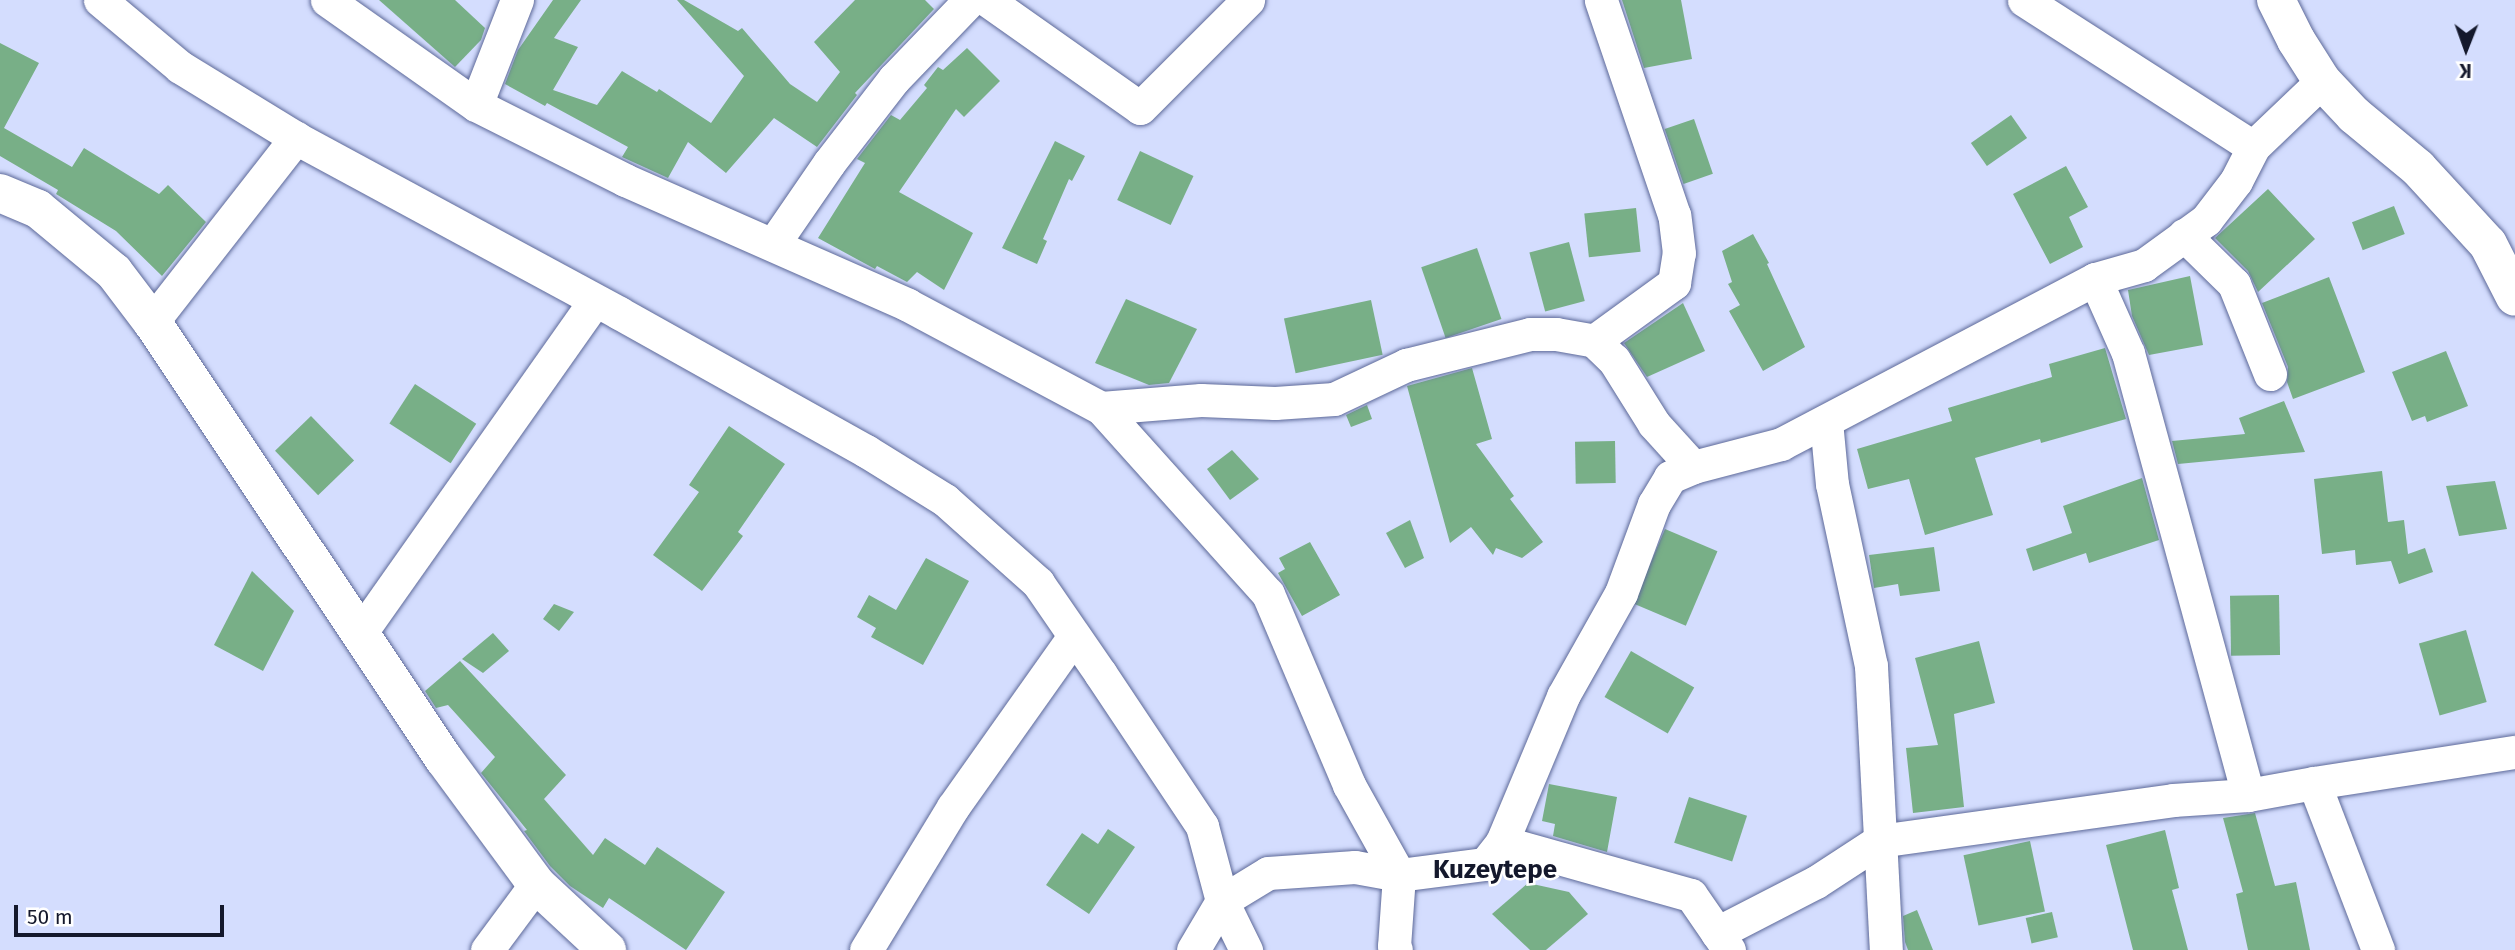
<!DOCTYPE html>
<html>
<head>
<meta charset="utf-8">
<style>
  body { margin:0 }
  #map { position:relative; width:2515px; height:950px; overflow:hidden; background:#d4ddfe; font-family:"Fira Sans",sans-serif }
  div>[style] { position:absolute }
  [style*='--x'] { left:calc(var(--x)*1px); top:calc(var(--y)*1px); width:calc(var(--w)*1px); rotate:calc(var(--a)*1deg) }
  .building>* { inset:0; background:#78af87; transform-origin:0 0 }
  .roads { filter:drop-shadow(0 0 2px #5d6999) drop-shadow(0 0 2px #5d6999) }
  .minor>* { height:33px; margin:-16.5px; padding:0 16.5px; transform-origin:16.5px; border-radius:16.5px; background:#fff }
  .tertiary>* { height:38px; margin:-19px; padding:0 19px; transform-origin:19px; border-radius:19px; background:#fff }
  span { translate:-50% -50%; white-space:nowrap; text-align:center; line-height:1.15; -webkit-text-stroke:5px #fff; paint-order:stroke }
  .district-label { font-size:26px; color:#14182c; font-weight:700 }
  .north { position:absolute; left:2431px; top:14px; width:70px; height:70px; -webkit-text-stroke:5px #fff; paint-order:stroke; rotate:181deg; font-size:19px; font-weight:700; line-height:28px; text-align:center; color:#14182c }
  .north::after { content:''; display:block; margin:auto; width:24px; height:32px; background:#14182c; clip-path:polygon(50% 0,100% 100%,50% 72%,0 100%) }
  .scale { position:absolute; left:14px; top:905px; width:210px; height:32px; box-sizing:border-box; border:4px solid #14182c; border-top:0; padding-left:9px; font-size:21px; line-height:24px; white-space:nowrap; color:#14182c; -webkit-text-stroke:5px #fff; paint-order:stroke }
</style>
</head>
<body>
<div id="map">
  <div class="building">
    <div style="clip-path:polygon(379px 0,455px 0,485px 28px,481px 40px,455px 67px)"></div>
    <div style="clip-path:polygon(553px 0,581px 0,554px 38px,578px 47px,553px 90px,597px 105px,622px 71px,657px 92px,659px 89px,711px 123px,744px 76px,677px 0,684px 0,738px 31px,742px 28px,790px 84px,817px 102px,840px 72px,814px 42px,855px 0,925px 0,934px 9px,855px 93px,857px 95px,817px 147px,774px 118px,726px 173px,688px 142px,668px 178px,622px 157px,628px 147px,547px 103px,545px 106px,505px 84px,518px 50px)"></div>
    <div style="clip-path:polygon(1622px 0,1681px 0,1692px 59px,1644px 68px)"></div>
    <div style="clip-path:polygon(0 43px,39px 63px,4px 128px,72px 167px,84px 148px,159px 194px,168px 185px,206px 222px,162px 276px,116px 231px,56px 194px,58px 190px,0 156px)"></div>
    <div style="clip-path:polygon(967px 48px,1000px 81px,964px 117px,956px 109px,899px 192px,973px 233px,944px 290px,917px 272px,907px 282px,877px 266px,875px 269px,818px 238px,865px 163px,857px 159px,891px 115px,900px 120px,927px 88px,924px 85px,938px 67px,943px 70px)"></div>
    <div style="left:2011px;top:115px;width:28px;height:49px;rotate:55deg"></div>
    <div style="left:1694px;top:119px;width:58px;height:31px;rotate:71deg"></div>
    <div style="clip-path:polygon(1055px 141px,1085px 156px,1072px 181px,1069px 179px,1043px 239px,1047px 241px,1037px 264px,1002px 248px)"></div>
    <div style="left:1140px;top:151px;width:59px;height:54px;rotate:25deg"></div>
    <div style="clip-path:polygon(2066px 166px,2088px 207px,2069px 217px,2083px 247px,2050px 264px,2013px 194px)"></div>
    <div style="clip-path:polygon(2268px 189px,2315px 239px,2258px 292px,2248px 271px,2215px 238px)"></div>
    <div style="left:2394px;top:206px;width:30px;height:45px;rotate:69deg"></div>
    <div style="left:1636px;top:208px;width:44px;height:52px;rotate:84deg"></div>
    <div style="clip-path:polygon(1753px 234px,1769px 263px,1767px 264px,1805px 347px,1763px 371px,1729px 311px,1740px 305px,1728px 284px,1732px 282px,1722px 251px)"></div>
    <div style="left:1569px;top:242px;width:61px;height:41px;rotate:75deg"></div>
    <div style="left:1477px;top:248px;width:75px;height:59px;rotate:71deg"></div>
    <div style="clip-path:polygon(2190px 276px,2203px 345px,2149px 355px,2132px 316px,2128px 290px)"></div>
    <div style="clip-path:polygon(2329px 277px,2365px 372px,2293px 399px,2287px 382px,2288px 367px,2262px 303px)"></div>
    <div style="clip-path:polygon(1126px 299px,1197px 329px,1169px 383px,1149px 385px,1095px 363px)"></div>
    <div style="left:1371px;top:300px;width:56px;height:89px;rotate:78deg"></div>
    <div style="clip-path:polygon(1683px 303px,1705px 351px,1647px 377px,1624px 343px)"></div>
    <div style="clip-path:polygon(2105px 348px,2126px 419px,2041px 443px,2040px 439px,1975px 458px,1993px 515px,1925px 535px,1909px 479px,1868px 489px,1857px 449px,1952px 421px,1948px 408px,2052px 377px,2049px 364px)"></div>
    <div style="clip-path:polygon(2446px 351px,2468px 406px,2427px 422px,2425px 416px,2412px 421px,2392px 372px)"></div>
    <div style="clip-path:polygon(1472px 368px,1492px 439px,1476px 444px,1514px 496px,1510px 499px,1543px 542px,1522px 558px,1496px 548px,1493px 555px,1471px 527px,1450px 543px,1407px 386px)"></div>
    <div style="left:415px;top:384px;width:73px;height:47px;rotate:33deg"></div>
    <div style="clip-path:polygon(2284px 401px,2305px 452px,2178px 464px,2172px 441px,2245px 434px,2239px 418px)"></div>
    <div style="clip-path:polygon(1367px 405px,1372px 419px,1351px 427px,1346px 415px)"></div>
    <div style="left:311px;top:416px;width:62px;height:50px;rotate:46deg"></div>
    <div style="clip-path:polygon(729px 426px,785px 464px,738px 532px,743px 536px,702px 591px,653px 555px,699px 492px,689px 485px)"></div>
    <div style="left:1615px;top:441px;width:42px;height:40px;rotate:89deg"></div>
    <div style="clip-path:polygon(1232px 450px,1259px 479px,1230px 500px,1207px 469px)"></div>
    <div style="clip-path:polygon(2382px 471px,2388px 522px,2404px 520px,2408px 554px,2425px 548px,2433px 572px,2399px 584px,2391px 561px,2356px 565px,2355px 550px,2322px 554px,2314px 479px)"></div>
    <div style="clip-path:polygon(2142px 478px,2159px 540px,2089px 563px,2086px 553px,2033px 571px,2026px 549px,2072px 533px,2063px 506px)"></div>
    <div style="clip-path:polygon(2495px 481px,2507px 529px,2459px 536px,2446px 486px)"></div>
    <div style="clip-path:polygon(1410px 520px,1424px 558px,1405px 568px,1386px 533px)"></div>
    <div style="left:1665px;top:529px;width:57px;height:81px;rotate:23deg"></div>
    <div style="clip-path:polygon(1310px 542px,1340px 595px,1302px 616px,1278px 573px,1285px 569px,1279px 558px)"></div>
    <div style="clip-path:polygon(1934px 547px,1940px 591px,1900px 596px,1898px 584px,1874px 588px,1869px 555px)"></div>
    <div style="clip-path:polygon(926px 558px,969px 581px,923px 665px,871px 637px,876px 628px,857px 617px,869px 595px,896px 610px)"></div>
    <div style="clip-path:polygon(252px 571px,294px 611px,263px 671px,214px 645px)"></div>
    <div style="left:2279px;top:595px;width:60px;height:49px;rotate:89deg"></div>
    <div style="clip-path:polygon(554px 604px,574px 612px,559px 631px,543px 619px)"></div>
    <div style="left:2466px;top:630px;width:75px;height:49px;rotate:74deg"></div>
    <div style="clip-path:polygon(493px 633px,509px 651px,483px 673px,462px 659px)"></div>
    <div style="clip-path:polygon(1979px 641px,1995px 703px,1954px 714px,1964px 807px,1913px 813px,1906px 748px,1938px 745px,1915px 658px)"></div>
    <div style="left:1631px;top:651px;width:73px;height:53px;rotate:30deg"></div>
    <div style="clip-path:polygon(460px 661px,566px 775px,544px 799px,593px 855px,605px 838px,645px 865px,657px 847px,725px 892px,686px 950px,609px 898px,603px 908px,570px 886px,550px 866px,524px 831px,527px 830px,481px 773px,495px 757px,448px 705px,436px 708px,425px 691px)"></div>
    <div style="clip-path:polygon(1549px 784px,1617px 797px,1607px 852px,1553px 836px,1555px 824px,1542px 821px)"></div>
    <div style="left:1689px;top:797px;width:61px;height:48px;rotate:18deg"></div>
    <div style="clip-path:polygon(2255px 813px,2275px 886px,2296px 882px,2310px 950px,2248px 950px,2236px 894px,2243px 892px,2223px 818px)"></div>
    <div style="clip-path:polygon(1108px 829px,1135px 847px,1089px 914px,1046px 885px,1082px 833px,1098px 844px)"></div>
    <div style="clip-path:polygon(2165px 830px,2179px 888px,2172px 890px,2188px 950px,2133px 950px,2106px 845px)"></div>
    <div style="left:2030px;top:841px;width:72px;height:68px;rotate:78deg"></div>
    <div style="clip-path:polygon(1528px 883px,1569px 892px,1588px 914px,1546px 950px,1530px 950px,1492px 914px)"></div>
    <div style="clip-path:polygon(1917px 910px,1933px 950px,1908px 950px,1905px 942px,1903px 916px)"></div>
    <div style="left:2052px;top:912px;width:26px;height:27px;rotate:77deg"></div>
  </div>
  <div class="roads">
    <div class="minor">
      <div style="--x:100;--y:0;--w:104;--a:39.9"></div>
      <div style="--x:180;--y:67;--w:136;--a:31.5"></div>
      <div style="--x:296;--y:138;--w:367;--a:28.4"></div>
      <div style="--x:619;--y:313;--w:283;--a:29.2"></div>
      <div style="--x:866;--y:451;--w:93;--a:31.8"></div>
      <div style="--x:945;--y:500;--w:125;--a:41.7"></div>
      <div style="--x:1038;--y:583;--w:109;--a:55.4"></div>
      <div style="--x:1100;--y:673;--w:184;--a:56.3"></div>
      <div style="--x:1202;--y:826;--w:78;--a:75.1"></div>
      <div style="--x:1222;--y:901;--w:55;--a:63.9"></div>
      <div style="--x:327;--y:0;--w:182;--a:35.2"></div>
      <div style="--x:476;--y:105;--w:167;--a:26.7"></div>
      <div style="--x:625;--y:180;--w:309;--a:23.8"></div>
      <div style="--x:908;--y:305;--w:219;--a:28.1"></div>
      <div style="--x:1101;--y:408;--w:250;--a:48.1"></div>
      <div style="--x:1268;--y:594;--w:207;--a:67"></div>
      <div style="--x:1349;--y:785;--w:103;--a:60.9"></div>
      <div style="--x:1399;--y:875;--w:71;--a:94"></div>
      <div style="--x:1394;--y:946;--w:4;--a:63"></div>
      <div style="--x:987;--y:0;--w:187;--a:35.2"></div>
      <div style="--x:1140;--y:108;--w:153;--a:-45"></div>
      <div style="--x:2024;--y:0;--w:272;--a:32.7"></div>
      <div style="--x:476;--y:105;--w:113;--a:-68.7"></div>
      <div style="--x:2184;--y:235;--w:70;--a:44.4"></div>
      <div style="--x:2234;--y:284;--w:97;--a:68.2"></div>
      <div style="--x:774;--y:243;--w:97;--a:-55.5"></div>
      <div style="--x:829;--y:163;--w:106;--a:-52.3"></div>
      <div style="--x:894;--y:79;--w:110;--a:-46.1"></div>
      <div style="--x:2095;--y:279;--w:81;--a:66"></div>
      <div style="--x:2128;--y:353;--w:458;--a:74.8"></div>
      <div style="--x:152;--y:322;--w:234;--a:-52"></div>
      <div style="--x:1594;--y:341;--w:99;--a:-35.9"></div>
      <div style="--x:1674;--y:283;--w:30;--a:-81"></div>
      <div style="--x:1679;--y:253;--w:38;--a:-97"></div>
      <div style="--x:1674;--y:215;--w:227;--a:-108.8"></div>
      <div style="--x:1101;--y:408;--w:100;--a:-4.6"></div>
      <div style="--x:1201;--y:400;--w:74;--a:2.3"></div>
      <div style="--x:1275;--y:403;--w:59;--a:-3.9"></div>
      <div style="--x:1334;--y:399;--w:80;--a:-25.3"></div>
      <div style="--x:1406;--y:365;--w:128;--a:-14"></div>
      <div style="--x:1530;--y:334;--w:26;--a:0"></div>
      <div style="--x:1556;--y:334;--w:39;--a:10"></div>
      <div style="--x:1594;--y:341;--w:28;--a:44"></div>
      <div style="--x:1614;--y:360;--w:75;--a:58"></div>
      <div style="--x:1654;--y:424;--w:58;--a:47.8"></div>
      <div style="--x:1826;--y:421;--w:63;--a:84.6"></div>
      <div style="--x:1832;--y:484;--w:186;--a:77.9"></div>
      <div style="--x:1871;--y:666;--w:284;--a:87"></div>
      <div style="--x:359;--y:635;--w:409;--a:-54.8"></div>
      <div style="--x:2314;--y:783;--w:203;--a:-8.8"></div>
      <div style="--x:1502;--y:842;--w:196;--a:15.7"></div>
      <div style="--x:1691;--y:895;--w:67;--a:55.4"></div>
      <div style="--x:1717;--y:933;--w:111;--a:-27.3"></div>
      <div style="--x:1816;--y:882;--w:75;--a:-33.1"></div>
      <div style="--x:1879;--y:841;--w:297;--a:-7.9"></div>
      <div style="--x:2173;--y:800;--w:75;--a:-3.8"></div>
      <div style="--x:2248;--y:795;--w:67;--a:-10.3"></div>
      <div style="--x:2314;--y:783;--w:179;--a:69"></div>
      <div style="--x:487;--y:950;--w:82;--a:-53.4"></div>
      <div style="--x:866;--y:950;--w:167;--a:-58.7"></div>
      <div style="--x:953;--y:807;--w:209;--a:-54.7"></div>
      <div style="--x:1193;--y:950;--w:57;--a:-59.4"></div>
      <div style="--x:1222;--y:901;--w:54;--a:-31.3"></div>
      <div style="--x:1268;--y:873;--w:87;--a:-3.9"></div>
      <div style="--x:1355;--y:867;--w:45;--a:10.3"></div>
      <div style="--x:1399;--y:875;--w:87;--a:-7.3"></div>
      <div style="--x:1485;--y:864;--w:28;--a:-52"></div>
      <div style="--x:1502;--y:842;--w:158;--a:-67.3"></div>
      <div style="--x:1563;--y:696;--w:118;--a:-60.6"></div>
      <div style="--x:1621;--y:593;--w:95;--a:-69.7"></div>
      <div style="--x:1654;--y:504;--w:31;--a:-59"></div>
      <div style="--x:1670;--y:477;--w:25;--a:-23"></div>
      <div style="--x:1693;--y:467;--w:91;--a:-14.6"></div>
      <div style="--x:1781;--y:444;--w:355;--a:-27.7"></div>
      <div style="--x:2095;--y:279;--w:51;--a:-15.9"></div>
      <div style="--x:2144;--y:265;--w:77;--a:-36"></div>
      <div style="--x:2206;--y:220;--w:49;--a:-52.4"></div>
      <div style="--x:2236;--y:181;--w:38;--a:-63"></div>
      <div style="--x:2253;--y:147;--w:95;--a:-43.7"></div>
    </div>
    <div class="tertiary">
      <div style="--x:2276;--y:0;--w:45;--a:63.4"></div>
      <div style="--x:2296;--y:40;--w:49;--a:57.6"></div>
      <div style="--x:2322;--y:81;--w:47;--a:46.7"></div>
      <div style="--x:2354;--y:115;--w:83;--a:39.6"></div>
      <div style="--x:2418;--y:168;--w:103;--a:47.4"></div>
      <div style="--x:2488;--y:244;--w:59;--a:63"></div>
      <div style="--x:0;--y:193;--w:41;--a:22.8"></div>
      <div style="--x:38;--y:209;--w:99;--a:39.7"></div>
      <div style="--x:114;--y:272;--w:63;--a:52.8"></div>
      <div style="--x:152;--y:322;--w:526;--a:56.25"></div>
      <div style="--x:444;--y:759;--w:155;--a:53.6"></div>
      <div style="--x:536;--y:884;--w:97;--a:42.9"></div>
    </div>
  </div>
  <div class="district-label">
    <span style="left:1495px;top:870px">Kuzeytepe</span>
  </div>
  <div class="north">K</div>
  <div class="scale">50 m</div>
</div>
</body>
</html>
